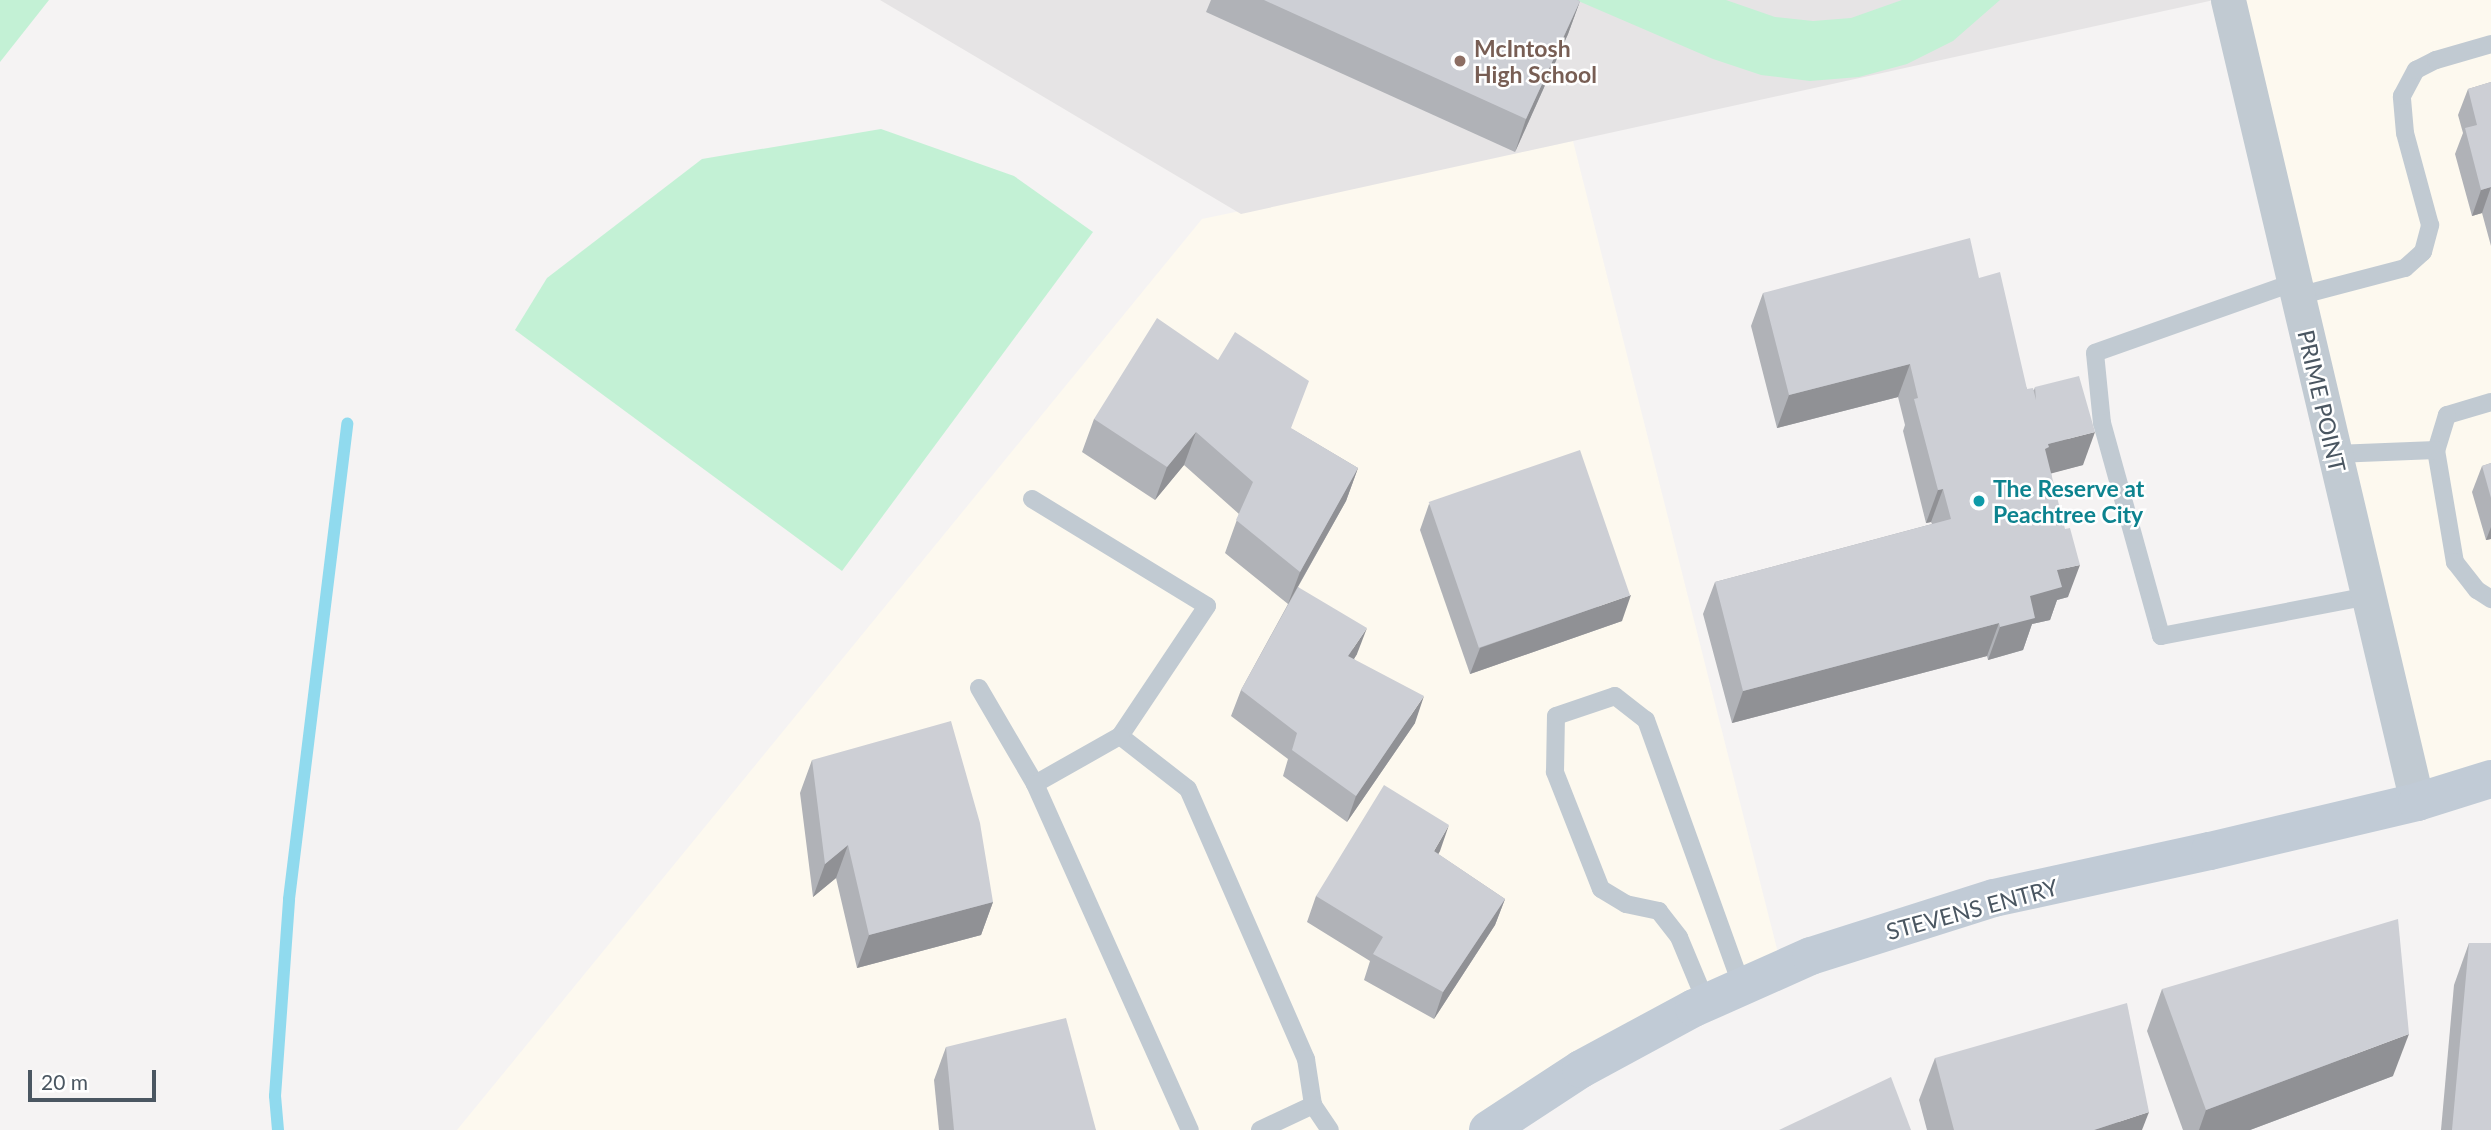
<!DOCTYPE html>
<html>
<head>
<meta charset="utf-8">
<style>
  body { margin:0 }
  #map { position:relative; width:2491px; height:1130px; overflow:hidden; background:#f5f3f3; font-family:Lato,sans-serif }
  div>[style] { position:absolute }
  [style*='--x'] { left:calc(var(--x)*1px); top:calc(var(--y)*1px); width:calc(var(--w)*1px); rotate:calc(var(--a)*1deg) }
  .commercial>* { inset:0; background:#fdf9ef }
  .education>* { inset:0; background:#e6e4e5 }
  .green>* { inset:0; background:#c3f1d5 }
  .stream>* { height:12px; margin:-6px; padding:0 6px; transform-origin:6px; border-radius:6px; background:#90daee }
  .lane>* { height:18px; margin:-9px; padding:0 9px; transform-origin:9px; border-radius:9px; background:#c1cad2 }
  .street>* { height:35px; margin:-17.5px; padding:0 17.5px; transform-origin:17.5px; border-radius:17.5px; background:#c1cad2 }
  .secondary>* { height:38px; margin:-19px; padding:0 19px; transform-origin:19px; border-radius:19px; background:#c1cbd6 }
  .wall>* { inset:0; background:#b0b2b7 }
  .shaded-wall>* { inset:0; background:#909195 }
  .building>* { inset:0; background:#cdcfd5; transform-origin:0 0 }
  .dots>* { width:19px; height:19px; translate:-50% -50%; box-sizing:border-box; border:4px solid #fff; border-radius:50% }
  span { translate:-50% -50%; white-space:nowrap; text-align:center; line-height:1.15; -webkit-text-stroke:5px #fff; paint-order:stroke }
  .education-label { font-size:23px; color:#785e54; font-weight:700 }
  .left { translate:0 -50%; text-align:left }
  .street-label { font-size:23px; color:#4a5661 }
  .culture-label { font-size:23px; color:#0d838f; font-weight:700 }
  .scale { position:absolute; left:28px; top:1070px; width:128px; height:32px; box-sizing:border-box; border:4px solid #4a5661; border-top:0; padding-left:9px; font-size:21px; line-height:24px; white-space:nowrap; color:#4a5661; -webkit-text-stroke:5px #fff; paint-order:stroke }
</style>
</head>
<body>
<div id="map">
  <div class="commercial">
    <div style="clip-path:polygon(2228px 0,2491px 0,2491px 772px,2417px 802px)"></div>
    <div style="clip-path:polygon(1573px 141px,1782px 969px,1514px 1130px,457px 1130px,1202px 219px)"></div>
  </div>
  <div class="education">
    <div style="clip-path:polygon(880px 0,2214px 0,1241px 214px)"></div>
  </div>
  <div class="green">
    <div style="clip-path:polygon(0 0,49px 0,0 62px)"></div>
    <div style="clip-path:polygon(1576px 0,1726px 0,1775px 17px,1813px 21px,1851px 18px,1902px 0,2000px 0,1953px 41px,1907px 64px,1859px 77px,1810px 81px,1761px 75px,1713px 59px)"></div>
    <div style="clip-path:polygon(881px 129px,1014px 176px,1093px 232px,842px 571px,515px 330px,547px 278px,702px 159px)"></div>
  </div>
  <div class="stream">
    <div style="--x:278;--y:1130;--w:34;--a:-95"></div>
    <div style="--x:275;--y:1096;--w:197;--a:-85.9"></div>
    <div style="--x:289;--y:899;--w:479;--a:-83"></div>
  </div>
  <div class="lane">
    <div style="--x:2295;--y:282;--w:212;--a:160.5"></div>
    <div style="--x:2095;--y:353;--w:70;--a:84.3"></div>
    <div style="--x:2102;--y:423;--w:221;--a:74.5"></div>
    <div style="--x:2161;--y:636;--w:212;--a:-10.9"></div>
    <div style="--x:2298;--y:296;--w:111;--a:-14.7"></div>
    <div style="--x:2405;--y:268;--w:24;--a:-42"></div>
    <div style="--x:2423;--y:252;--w:28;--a:-75"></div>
    <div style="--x:2430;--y:225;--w:95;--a:-105.2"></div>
    <div style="--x:2405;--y:133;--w:37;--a:-95"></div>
    <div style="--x:2402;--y:96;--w:30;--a:-62"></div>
    <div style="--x:2416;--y:70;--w:22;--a:-27"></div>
    <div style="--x:2436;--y:60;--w:57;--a:-16.2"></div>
    <div style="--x:2491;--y:402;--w:46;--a:163.5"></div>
    <div style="--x:2447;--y:415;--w:37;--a:107"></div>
    <div style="--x:2436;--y:450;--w:114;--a:80.4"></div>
    <div style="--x:2455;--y:562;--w:36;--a:52"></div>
    <div style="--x:2477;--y:590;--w:17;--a:33"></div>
    <div style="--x:2335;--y:454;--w:101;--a:-2.3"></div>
    <div style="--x:1032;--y:499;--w:205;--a:31.4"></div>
    <div style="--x:1207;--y:606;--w:156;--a:123.8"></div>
    <div style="--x:1120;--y:736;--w:86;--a:37.9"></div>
    <div style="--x:1188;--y:789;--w:295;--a:66.4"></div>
    <div style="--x:1306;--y:1059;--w:47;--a:81.3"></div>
    <div style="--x:1313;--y:1105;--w:30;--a:56"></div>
    <div style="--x:979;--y:688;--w:111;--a:59.7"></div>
    <div style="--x:1035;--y:784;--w:98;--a:-29.5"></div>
    <div style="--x:1035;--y:784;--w:379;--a:65.9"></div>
    <div style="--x:1706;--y:1002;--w:70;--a:-112.6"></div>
    <div style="--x:1679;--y:937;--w:33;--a:-128"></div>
    <div style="--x:1659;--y:911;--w:34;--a:-168"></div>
    <div style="--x:1626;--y:904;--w:29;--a:-149"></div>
    <div style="--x:1601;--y:889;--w:126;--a:-111.5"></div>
    <div style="--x:1555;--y:772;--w:56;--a:-89"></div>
    <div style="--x:1556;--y:716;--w:62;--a:-18.7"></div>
    <div style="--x:1615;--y:696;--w:39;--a:38"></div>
    <div style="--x:1646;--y:720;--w:284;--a:70.2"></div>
    <div style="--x:1260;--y:1130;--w:59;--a:-25.3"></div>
  </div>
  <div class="street">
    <div style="--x:2228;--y:0;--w:824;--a:76.74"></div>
  </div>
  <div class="secondary">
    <div style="--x:1488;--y:1130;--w:111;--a:-33.3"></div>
    <div style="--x:1581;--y:1069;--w:128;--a:-28.4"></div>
    <div style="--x:1694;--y:1008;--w:128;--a:-24"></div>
    <div style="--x:1811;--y:956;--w:192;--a:-17.6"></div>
    <div style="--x:1994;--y:898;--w:221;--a:-12.3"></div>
    <div style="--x:2210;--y:851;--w:213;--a:-13.3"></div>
    <div style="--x:2417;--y:802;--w:77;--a:-17.3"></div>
  </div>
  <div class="wall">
    <div style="clip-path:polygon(1211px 0,1577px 0,1580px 1px,1568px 34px,1515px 152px,1206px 12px)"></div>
    <div style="clip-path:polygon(2491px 82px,2491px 246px,2482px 213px,2472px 216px,2455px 154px,2463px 133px,2458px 115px,2468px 89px)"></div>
    <div style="clip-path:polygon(1979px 278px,2027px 389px,2034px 390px,2035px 387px,2083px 465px,2051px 473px,2068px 597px,2057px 600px,2050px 620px,2032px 624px,2023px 650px,1988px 660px,1987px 656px,1732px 723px,1703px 614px,1715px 582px,1932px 524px,1931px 522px,1926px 523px,1903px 431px,1905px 425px,1898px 397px,1777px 428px,1751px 326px,1763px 293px)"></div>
    <div style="clip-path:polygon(1094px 419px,1292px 429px,1358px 468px,1346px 501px,1298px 587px,1357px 654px,1354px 659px,1415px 723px,1347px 822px,1283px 776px,1288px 759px,1231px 716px,1241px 690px,1288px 604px,1225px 553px,1239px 514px,1184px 465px,1155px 500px,1082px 452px)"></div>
    <div style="clip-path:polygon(2491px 463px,2491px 539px,2486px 540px,2472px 492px,2482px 466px)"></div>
    <div style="clip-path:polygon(1429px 504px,1622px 621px,1470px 674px,1420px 530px)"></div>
    <div style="clip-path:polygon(812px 760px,993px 902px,981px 935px,857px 968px,836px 878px,813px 897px,800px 793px)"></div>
    <div style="clip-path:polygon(1440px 851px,1438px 854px,1505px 899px,1495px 925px,1434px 1019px,1364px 980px,1370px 961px,1307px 922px,1316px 896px)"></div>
    <div style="clip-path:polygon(2469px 943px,2491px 1130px,2441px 1130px,2454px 985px)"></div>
    <div style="clip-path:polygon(2162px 989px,2393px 1076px,2250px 1130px,2183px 1130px,2147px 1031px)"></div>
    <div style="clip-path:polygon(946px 1047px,1096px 1130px,939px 1130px,934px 1080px)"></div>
    <div style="clip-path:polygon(1935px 1058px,2142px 1130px,1927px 1130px,1919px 1100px)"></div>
  </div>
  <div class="shaded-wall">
    <div style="clip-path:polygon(1580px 1px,1568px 34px,1515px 152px,1526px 119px)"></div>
    <div style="clip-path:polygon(2491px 187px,2482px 213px,2472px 216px,2481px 190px)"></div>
    <div style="clip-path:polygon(1910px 364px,1898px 397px,1777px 428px,1789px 395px)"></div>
    <div style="clip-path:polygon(1196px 432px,1184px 465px,1155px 500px,1167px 467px)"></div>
    <div style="clip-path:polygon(2095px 432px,2083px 465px,2038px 477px,2045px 449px,2048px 444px)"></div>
    <div style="clip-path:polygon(1358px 468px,1346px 501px,1288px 604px,1300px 572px)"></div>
    <div style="clip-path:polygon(1943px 489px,1931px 522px,1926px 523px,1938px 490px)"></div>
    <div style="clip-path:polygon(2491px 527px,2491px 539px,2486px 540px)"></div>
    <div style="clip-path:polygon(2080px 565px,2068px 597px,2057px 600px,2050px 620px,2032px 624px,2023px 650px,1988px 660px,2000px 627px,2030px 596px,2057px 570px)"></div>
    <div style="clip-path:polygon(1631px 595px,1622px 621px,1470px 674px,1480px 648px)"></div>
    <div style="clip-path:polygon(1999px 623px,1987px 656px,1732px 723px,1743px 691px)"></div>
    <div style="clip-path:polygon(1367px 628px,1357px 654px,1339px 682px,1348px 656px)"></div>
    <div style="clip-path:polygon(1424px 696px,1415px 723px,1347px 822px,1356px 796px)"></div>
    <div style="clip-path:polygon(1449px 825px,1440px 851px,1425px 877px,1434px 851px)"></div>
    <div style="clip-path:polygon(848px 845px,836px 878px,813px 897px,825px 864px)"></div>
    <div style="clip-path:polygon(1505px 899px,1495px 925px,1434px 1019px,1443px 992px)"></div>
    <div style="clip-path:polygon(993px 902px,981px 935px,857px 968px,869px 935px)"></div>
    <div style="clip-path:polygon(2409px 1034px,2393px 1076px,2250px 1130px,2199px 1130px,2206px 1110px)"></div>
    <div style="clip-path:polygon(2149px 1112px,2142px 1130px,2094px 1130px)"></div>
  </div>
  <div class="building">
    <div style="clip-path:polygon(1264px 0,1577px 0,1580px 1px,1526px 119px)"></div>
    <div style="clip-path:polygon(2491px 82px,2491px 187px,2481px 190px,2465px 128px,2477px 125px,2468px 89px)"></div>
    <div style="clip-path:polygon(1970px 238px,1979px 278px,2000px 272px,2027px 389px,2033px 388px,2036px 400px,2035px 387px,2079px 376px,2095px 432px,2048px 444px,2049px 447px,2045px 449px,2065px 529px,2070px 528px,2080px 565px,2057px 570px,2062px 587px,2030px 596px,2035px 618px,2000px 627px,1999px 623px,1743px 691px,1715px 582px,1951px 519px,1943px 489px,1938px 490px,1914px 399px,1918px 398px,1910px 364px,1789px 395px,1763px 293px)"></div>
    <div style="clip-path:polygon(1157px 318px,1218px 360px,1235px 332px,1309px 381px,1291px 428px,1358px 468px,1300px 572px,1236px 520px,1253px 482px,1196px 432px,1167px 467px,1094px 419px)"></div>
    <div style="left:1580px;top:450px;width:154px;height:160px;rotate:71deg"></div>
    <div style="clip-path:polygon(2491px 463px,2491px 498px,2482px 466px)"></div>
    <div style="clip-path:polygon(1298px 587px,1367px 628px,1348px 656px,1424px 696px,1356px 796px,1292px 750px,1297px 733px,1241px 690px)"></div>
    <div style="clip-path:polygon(951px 721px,980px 823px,993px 902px,869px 935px,848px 845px,825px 864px,812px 760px)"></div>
    <div style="clip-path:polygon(1384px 785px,1449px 825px,1434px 851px,1505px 899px,1443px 992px,1373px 954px,1383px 937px,1316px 896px)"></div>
    <div style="clip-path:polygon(2398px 919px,2409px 1034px,2206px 1110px,2162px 989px)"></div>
    <div style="clip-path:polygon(2469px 943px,2491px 943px,2491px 1130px,2452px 1130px)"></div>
    <div style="clip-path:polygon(2127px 1003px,2149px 1112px,2094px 1130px,1954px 1130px,1935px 1058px)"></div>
    <div style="clip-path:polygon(1066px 1018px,1096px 1130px,954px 1130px,946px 1047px)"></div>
    <div style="clip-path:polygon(1891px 1077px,1911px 1130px,1779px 1130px)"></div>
  </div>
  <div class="dots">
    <div style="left:1460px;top:61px;background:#8d6e63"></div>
    <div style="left:1979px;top:501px;background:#0f9aa8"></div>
  </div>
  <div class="education-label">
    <span class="left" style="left:1474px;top:61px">McIntosh<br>High School</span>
  </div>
  <div class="street-label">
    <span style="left:2322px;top:401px;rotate:77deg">PRIME POINT</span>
    <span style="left:1972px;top:909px;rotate:-15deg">STEVENS ENTRY</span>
  </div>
  <div class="culture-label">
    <span class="left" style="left:1993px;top:501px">The Reserve at<br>Peachtree City</span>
  </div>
  <div class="scale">20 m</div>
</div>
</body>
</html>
